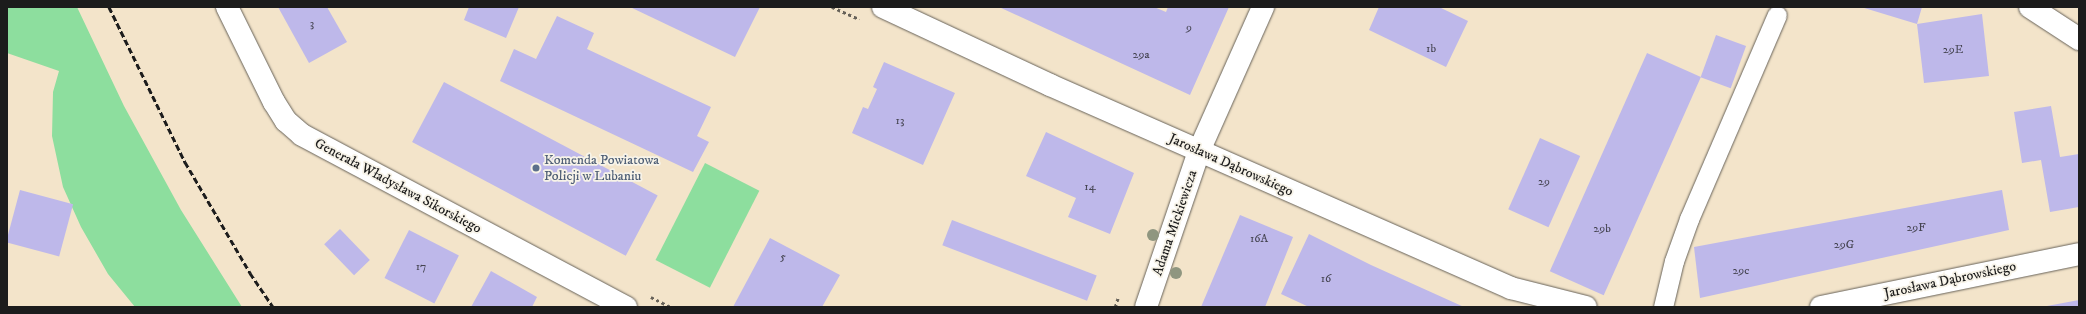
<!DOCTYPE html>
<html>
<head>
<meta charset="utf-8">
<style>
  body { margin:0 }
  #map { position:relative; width:2086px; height:314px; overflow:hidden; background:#f3e4ca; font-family:"IM FELL DW Pica",serif }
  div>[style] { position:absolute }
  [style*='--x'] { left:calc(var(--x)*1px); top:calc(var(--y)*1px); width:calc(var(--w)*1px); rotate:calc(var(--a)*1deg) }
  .green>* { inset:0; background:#8dde9e; transform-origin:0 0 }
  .building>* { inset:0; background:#beb8ea; transform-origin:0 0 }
  .path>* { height:2.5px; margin-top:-1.25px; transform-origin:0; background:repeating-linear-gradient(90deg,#676259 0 3px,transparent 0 6px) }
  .roads { filter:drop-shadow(0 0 1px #676259) drop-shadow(0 0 1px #676259) }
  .service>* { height:19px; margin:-9.5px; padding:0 9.5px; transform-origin:9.5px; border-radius:9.5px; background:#fff }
  .minor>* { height:22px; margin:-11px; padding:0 11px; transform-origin:11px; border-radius:11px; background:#fff }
  .rail>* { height:3px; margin-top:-1.5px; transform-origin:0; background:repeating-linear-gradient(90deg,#1c1c1c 0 6px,transparent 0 9px) }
  .trees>* { width:12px; height:12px; margin:-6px; border-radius:50%; background:#8f9680 }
  .dots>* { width:11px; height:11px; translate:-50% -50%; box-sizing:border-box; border:2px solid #f7f3e8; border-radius:50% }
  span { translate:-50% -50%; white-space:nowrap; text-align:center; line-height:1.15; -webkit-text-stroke:3.5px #f7f3e8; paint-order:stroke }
  .number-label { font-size:12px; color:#444350 }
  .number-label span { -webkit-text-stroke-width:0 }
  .service-label { font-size:14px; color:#4e5e75 }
  .left { translate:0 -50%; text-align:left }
  .street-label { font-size:14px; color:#1c1c1c }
  .frame { position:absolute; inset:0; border:8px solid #1c1c1c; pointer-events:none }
</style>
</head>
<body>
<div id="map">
  <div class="green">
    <div style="clip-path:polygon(7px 7px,77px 7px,124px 106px,181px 210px,242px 307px,135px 307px,108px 274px,81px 227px,63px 187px,52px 136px,53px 92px,59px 71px,7px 53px)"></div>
    <div style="left:705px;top:163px;width:61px;height:109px;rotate:27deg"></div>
  </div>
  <div class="building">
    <div style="clip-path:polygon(278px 7px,327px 7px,347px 42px,309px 63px)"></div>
    <div style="clip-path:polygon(469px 7px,519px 7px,506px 38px,464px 20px)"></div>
    <div style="clip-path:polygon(630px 7px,760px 7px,735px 57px)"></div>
    <div style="clip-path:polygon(999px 7px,1154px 7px,1166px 12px,1168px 7px,1229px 7px,1190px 95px)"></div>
    <div style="clip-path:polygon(1379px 7px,1439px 7px,1468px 21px,1446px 67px,1369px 30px)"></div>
    <div style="clip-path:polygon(1861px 7px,1922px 7px,1917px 24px,1982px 14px,1989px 76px,1924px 83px,1917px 24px)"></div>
    <div style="clip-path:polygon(557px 16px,594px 33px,587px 49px,711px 107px,697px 136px,709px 142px,693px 172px,500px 81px,514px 49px,536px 59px)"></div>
    <div style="left:1716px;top:35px;width:32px;height:45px;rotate:20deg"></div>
    <div style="left:1647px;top:53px;width:59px;height:239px;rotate:24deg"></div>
    <div style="clip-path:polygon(884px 62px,955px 93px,923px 165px,852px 133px,863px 107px,868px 109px,877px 89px,873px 87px)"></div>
    <div style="left:444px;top:82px;width:242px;height:68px;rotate:28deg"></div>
    <div style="clip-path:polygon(2051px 106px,2060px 157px,2079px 154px,2079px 207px,2050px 212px,2041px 160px,2022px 163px,2014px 112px)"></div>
    <div style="clip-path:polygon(1046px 132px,1134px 173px,1110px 234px,1068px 217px,1076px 198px,1026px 176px)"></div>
    <div style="left:1540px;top:138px;width:44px;height:78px;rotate:24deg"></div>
    <div style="left:20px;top:190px;width:55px;height:54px;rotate:15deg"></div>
    <div style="clip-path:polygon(2002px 190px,2009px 230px,1700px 298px,1694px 247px)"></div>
    <div style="clip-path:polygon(1240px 215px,1293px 237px,1265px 307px,1201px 307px)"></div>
    <div style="left:952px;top:220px;width:155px;height:27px;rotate:21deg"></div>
    <div style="left:340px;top:229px;width:43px;height:22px;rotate:46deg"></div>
    <div style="left:409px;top:230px;width:56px;height:54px;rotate:27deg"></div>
    <div style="clip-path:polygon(1309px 234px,1371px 265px,1464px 307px,1309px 307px,1281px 294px)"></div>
    <div style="clip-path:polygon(770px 238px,840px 275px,822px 307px,733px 307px)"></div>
    <div style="clip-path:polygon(491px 271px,537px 297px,532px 307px,471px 307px)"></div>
    <div style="clip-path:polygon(2079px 300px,2079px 307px,2047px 307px,2047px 306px)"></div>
  </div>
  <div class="path">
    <div style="--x:832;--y:7;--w:30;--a:24"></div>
    <div style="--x:651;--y:297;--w:22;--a:27"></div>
    <div style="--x:1115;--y:307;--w:9;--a:-72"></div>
  </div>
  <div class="roads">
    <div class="service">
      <div style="--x:1663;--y:307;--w:47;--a:-76.6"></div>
      <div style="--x:1674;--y:261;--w:45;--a:-70.3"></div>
      <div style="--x:1689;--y:219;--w:222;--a:-66.7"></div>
    </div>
    <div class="minor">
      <div style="--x:227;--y:7;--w:106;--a:63.7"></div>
      <div style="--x:274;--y:102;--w:22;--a:58"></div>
      <div style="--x:286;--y:121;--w:21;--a:41"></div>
      <div style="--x:302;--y:135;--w:367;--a:28"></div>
      <div style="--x:883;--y:7;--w:184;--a:25"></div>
      <div style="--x:1050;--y:85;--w:504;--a:23.77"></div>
      <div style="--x:1511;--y:288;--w:77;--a:14.2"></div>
      <div style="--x:2030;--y:7;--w:59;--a:33.1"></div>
      <div style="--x:1146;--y:307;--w:165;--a:-71.2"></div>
      <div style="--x:1199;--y:151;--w:158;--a:-66"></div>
      <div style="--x:1821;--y:307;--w:263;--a:-11.6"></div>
    </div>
  </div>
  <div class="rail">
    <div style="--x:109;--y:7;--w:173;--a:63.9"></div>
    <div style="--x:185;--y:162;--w:129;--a:59.6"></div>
    <div style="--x:250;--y:273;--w:41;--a:55.9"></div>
  </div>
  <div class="trees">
    <div style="left:1153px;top:235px"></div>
    <div style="left:1176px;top:273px"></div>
  </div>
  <div class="dots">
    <div style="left:536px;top:168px;background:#5c6f8a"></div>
  </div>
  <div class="number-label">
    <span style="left:312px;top:24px">3</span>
    <span style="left:1189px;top:28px">9</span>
    <span style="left:1431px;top:49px">1b</span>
    <span style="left:1953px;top:50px">29E</span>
    <span style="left:1141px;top:55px">29a</span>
    <span style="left:900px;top:121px">13</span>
    <span style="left:1544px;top:182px">29</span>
    <span style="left:1090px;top:187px">14</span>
    <span style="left:1916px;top:228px">29F</span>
    <span style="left:1602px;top:229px">29b</span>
    <span style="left:1259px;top:239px">16A</span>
    <span style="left:1844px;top:245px">29G</span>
    <span style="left:783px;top:257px">5</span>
    <span style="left:421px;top:267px">17</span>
    <span style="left:1741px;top:271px">29c</span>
    <span style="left:1326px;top:279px">16</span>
  </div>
  <div class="service-label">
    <span class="left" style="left:544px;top:168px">Komenda Powiatowa<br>Policji w Lubaniu</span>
  </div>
  <div class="street-label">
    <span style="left:1231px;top:165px;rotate:24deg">Jarosława Dąbrowskiego</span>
    <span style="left:398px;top:186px;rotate:28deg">Generała Władysława Sikorskiego</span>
    <span style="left:1175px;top:223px;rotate:-71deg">Adama Mickiewicza</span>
    <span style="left:1950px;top:280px;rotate:-12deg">Jarosława Dąbrowskiego</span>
  </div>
  <div class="frame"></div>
</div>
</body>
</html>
